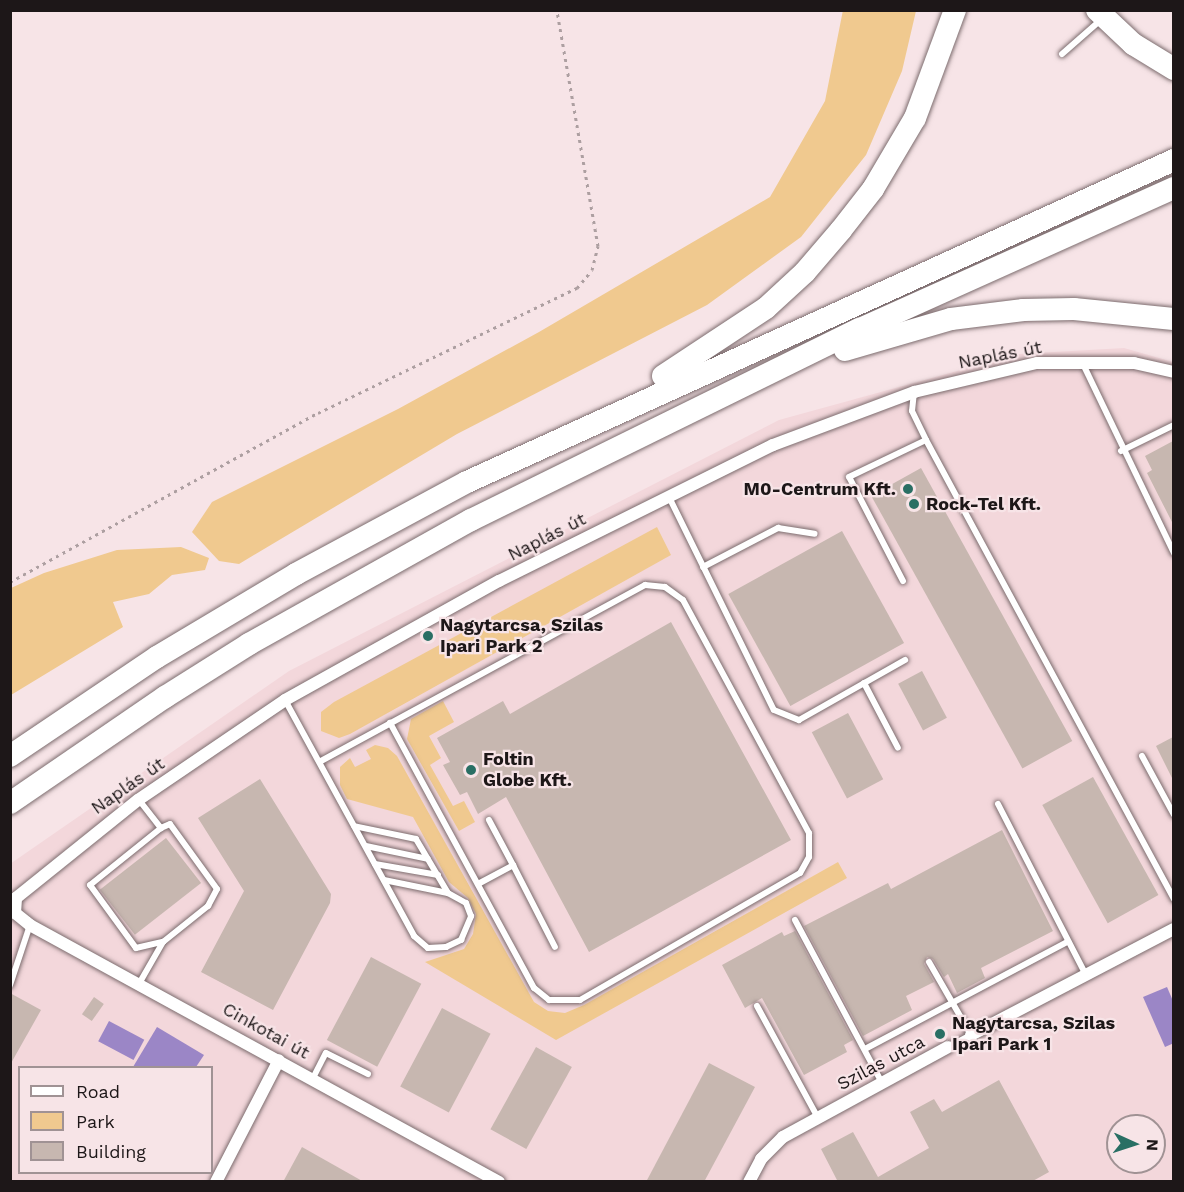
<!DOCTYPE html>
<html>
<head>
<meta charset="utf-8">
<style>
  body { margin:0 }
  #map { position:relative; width:1184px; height:1192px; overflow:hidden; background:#f7e4e7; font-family:"Work Sans",sans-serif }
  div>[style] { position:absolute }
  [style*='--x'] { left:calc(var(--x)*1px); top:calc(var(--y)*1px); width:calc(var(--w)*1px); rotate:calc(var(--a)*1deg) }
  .built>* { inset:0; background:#f3d7db }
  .green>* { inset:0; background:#f0c98f }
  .water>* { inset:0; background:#9b86c6; transform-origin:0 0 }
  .building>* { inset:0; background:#c7b7b0; transform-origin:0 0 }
  .path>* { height:3px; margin-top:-1.5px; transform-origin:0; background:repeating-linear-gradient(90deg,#ad9fa1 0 3px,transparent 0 7.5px) }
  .roads { filter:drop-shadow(0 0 2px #7c6c6e) drop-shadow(0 0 2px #7c6c6e) }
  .lane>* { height:6px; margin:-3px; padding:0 3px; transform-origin:3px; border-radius:3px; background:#fff }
  .street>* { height:12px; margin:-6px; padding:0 6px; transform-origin:6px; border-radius:6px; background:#fff }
  .highway>* { height:22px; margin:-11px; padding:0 11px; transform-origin:11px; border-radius:11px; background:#fff }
  .dots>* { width:16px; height:16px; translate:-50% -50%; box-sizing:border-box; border:3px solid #f7e4e7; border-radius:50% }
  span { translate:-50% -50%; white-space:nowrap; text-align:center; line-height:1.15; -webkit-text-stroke:4.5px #f7e4e7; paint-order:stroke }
  .street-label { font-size:18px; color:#1d1718 }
  .poi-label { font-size:18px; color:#1d1718; font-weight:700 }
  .right { translate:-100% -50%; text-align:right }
  .left { translate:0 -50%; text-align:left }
  .frame { position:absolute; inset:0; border:12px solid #1d1718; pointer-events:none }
  .legend { position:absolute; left:18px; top:1066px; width:195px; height:108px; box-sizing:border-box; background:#f7e4e7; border:2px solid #a09294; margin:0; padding:8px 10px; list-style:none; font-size:18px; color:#1d1718 }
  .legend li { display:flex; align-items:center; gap:12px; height:30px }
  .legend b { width:30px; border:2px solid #a09294 }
  .north { position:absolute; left:1106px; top:1114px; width:60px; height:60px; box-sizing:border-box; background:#f7e4e7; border:2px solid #a09294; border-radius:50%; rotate:93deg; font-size:16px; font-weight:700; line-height:24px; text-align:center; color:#1d1718 }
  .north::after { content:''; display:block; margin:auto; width:21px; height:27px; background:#296f64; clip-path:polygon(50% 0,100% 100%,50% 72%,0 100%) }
</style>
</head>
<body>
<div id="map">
  <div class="built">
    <div style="clip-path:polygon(evenodd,1124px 348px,1173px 362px,1173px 1181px,11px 1181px,10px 864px,289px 671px,779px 420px,1019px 354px,1124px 348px,20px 1068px,212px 1068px,212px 1172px,20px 1172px,20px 1068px,1124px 348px,1118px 1126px,1154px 1126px,1154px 1162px,1118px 1162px,1118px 1126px)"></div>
  </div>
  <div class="green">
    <div style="clip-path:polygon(843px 10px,916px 11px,902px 71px,866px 155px,801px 237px,707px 305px,457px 434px,239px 564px,219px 561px,192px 532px,212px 502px,398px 409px,539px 332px,770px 197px,825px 101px)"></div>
    <div style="clip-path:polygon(657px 527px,671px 555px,350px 734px,339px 738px,321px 731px,321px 712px,334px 702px)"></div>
    <div style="clip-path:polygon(181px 547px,209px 558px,205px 570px,172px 575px,149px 594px,113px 602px,123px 627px,11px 695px,11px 588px,44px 573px,117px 550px)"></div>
    <div style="clip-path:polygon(443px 701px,454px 722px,429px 736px,441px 758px,430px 765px,453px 806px,464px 801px,475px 822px,459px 831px,407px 739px,411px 719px)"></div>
    <div style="clip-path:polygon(375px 745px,388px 748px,397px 756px,534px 1002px,548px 1011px,565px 1013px,584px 1005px,838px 862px,847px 878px,556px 1040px,425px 962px,464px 949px,473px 934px,476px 914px,468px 898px,449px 882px,413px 817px,347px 799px,340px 785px,340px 767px,350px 758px,355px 767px,371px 759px,366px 750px)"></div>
  </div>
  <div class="water">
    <div style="clip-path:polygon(1167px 987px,1173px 1001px,1174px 1043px,1165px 1047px,1143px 997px)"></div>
    <div style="left:109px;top:1021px;width:40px;height:23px;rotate:28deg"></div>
    <div style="clip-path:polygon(157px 1027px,204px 1055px,196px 1067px,133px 1067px)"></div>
  </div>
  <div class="building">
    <div style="clip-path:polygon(1173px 441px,1173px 524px,1147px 473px,1152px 470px,1145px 456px)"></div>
    <div style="left:921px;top:468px;width:312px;height:57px;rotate:61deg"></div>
    <div style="left:842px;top:531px;width:128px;height:130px;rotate:61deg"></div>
    <div style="clip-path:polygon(671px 622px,791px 840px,589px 952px,506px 797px,478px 814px,467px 792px,460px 795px,443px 765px,450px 762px,437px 738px,503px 701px,510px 714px)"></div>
    <div style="left:922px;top:671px;width:53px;height:27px;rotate:62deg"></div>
    <div style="left:848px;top:713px;width:75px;height:41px;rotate:62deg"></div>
    <div style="clip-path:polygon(1173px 737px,1173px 780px,1156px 746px)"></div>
    <div style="left:1093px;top:777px;width:135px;height:58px;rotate:61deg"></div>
    <div style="clip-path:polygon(260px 779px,331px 894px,330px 903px,273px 1010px,201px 972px,244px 891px,198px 818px)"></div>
    <div style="clip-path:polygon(1002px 830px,1053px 931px,981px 968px,985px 978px,957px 993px,948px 974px,944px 977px,933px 959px,927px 957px,924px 964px,934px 982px,906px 996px,912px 1010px,863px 1036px,804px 926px,888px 883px,891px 889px)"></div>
    <div style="left:166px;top:838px;width:57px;height:84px;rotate:52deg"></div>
    <div style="clip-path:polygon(795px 931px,853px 1040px,844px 1045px,847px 1052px,804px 1075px,762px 998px,745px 1008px,722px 965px,782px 932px,784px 936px)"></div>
    <div style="left:371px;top:957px;width:57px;height:94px;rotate:28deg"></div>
    <div style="clip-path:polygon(10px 993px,41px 1010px,10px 1065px)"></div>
    <div style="left:94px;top:997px;width:12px;height:21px;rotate:35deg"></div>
    <div style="left:442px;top:1008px;width:55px;height:89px;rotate:28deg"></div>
    <div style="left:536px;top:1047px;width:41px;height:94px;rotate:29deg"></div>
    <div style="clip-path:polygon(709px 1063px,755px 1087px,704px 1182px,646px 1182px)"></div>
    <div style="clip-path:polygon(999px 1080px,1049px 1172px,1031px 1182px,838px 1182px,821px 1149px,853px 1132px,878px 1177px,929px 1148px,910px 1112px,934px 1099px,942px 1112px)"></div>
    <div style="clip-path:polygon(302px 1147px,364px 1182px,283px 1182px)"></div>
  </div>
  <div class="path">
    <div style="--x:10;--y:582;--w:351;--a:-28.8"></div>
    <div style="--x:318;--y:413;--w:288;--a:-25.8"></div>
    <div style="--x:577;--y:288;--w:23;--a:-50"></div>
    <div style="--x:592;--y:270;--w:25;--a:-76"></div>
    <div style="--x:598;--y:246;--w:240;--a:-99.9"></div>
  </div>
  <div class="roads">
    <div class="lane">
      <div style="--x:1062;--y:54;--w:53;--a:-41.2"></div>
      <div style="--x:1082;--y:362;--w:212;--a:64.3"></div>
      <div style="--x:914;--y:392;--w:19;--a:96"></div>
      <div style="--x:912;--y:411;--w:32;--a:64"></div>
      <div style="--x:926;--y:440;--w:522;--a:61.62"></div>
      <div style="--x:1121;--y:451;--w:59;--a:-26.1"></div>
      <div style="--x:669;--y:497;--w:237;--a:63.8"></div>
      <div style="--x:774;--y:710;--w:27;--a:22"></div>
      <div style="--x:799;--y:720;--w:122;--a:-29.5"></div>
      <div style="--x:703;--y:567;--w:85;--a:-27.5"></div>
      <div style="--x:778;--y:528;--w:37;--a:9"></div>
      <div style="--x:903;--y:581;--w:117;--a:-117.4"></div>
      <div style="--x:849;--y:477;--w:85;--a:-25.7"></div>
      <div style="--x:864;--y:683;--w:73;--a:62.4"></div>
      <div style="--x:285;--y:700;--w:269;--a:61.3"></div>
      <div style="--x:414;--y:936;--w:18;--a:41"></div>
      <div style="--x:428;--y:948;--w:18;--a:-3"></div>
      <div style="--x:446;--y:947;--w:17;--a:-25"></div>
      <div style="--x:461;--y:940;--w:26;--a:-67"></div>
      <div style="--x:471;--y:916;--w:14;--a:-111"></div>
      <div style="--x:466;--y:903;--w:21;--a:-151"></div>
      <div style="--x:448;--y:893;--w:63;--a:-120.7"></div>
      <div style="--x:416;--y:839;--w:63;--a:-168.2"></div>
      <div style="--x:1142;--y:756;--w:67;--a:61.5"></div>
      <div style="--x:321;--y:761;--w:369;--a:-28.5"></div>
      <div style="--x:645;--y:585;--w:20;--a:6"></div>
      <div style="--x:665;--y:587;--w:22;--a:36"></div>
      <div style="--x:683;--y:600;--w:265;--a:61.6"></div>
      <div style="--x:809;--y:833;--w:24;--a:90"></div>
      <div style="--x:809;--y:857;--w:18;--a:119"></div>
      <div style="--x:800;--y:873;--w:254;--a:150"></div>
      <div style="--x:580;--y:1000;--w:31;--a:180"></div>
      <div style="--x:549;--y:1000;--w:19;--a:-141"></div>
      <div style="--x:534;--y:988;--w:302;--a:-118.5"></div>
      <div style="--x:139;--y:800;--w:36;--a:52"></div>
      <div style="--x:161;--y:828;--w:91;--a:141.2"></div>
      <div style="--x:90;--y:885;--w:78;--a:53.9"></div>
      <div style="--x:136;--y:948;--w:28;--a:-13"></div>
      <div style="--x:998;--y:804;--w:190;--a:62.8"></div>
      <div style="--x:366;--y:846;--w:63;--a:11.8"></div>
      <div style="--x:375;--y:864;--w:64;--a:9.9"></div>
      <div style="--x:513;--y:865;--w:92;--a:62.9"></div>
      <div style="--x:384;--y:880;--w:65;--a:11.5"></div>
      <div style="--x:478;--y:884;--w:40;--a:-28"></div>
      <div style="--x:513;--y:865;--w:51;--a:-118.1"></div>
      <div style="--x:795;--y:920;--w:185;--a:61.9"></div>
      <div style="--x:929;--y:962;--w:84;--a:60.1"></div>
      <div style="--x:971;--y:1035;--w:26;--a:152"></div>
      <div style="--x:140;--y:982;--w:46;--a:-60.1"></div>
      <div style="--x:163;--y:942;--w:58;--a:-38.7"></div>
      <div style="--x:208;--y:906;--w:19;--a:-62"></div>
      <div style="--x:217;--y:889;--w:80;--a:-125.9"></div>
      <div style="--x:170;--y:824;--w:10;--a:156"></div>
      <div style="--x:10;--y:985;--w:63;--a:-71.6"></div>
      <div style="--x:757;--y:1006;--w:128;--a:61.4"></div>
      <div style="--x:865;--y:1049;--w:229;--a:-27.9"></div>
      <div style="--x:313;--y:1078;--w:28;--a:-63"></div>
      <div style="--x:326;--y:1053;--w:47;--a:26.6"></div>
    </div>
    <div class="street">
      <div style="--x:971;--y:1035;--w:229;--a:-27.6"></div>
      <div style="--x:216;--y:1182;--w:137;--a:-62.7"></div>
      <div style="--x:499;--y:1182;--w:535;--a:-151.28"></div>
      <div style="--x:30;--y:925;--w:19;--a:-141"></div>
      <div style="--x:15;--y:913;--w:15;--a:-86"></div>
      <div style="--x:16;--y:898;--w:156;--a:-38.8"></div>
      <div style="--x:138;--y:800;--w:178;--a:-34.2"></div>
      <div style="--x:285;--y:700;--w:245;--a:-29.1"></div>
      <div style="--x:499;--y:581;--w:306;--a:-26.4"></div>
      <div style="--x:773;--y:445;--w:151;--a:-20.6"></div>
      <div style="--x:914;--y:392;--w:126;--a:-13.3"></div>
      <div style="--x:1037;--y:363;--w:97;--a:0"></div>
      <div style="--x:1134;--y:363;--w:41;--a:12.7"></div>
      <div style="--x:749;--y:1182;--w:26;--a:-62"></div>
      <div style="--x:761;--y:1159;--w:31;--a:-45"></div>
      <div style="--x:783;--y:1137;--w:188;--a:-28.6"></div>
    </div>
    <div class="highway">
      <div style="--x:1097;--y:10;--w:50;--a:43.4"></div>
      <div style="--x:1133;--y:44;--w:48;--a:31.4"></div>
      <div style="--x:845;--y:350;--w:110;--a:-16.3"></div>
      <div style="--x:951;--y:319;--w:73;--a:-7.1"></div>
      <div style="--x:1023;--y:310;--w:51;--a:-1.1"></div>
      <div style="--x:1074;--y:309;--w:100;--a:5.7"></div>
      <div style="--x:663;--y:376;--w:123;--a:-33.4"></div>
      <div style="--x:766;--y:308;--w:53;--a:-42.7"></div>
      <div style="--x:805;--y:272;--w:55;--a:-49.4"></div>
      <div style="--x:841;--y:230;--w:52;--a:-52"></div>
      <div style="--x:873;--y:189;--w:82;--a:-59.4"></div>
      <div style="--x:915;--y:118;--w:115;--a:-69.7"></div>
      <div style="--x:10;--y:756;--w:177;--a:-34"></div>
      <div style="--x:157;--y:657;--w:162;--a:-30.8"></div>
      <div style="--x:296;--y:574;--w:194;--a:-28.3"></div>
      <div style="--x:467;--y:482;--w:777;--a:-24.49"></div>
      <div style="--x:10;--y:803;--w:188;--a:-34.4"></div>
      <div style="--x:165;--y:697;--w:99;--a:-32.2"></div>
      <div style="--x:249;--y:644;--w:254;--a:-29.2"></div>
      <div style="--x:471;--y:520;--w:433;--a:-26.2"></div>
      <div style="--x:860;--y:329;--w:344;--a:-24.2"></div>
    </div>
  </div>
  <div class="dots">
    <div style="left:908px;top:489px;background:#296f64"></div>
    <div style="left:914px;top:504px;background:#296f64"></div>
    <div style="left:428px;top:636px;background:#296f64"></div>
    <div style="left:471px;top:770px;background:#296f64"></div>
    <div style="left:940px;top:1034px;background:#296f64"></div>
  </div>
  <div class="street-label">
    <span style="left:1000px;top:355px;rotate:-11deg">Naplás út</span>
    <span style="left:547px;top:537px;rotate:-27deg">Naplás út</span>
    <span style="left:128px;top:786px;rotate:-35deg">Naplás út</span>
    <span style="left:266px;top:1031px;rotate:29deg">Cinkotai út</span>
    <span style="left:881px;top:1063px;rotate:-28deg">Szilas utca</span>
  </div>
  <div class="poi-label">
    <span class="right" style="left:896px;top:489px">M0-Centrum Kft.</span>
    <span class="left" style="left:926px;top:504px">Rock-Tel Kft.</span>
    <span class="left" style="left:440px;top:636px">Nagytarcsa, Szilas<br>Ipari Park 2</span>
    <span class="left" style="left:483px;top:770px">Foltin<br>Globe Kft.</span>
    <span class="left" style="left:952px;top:1034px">Nagytarcsa, Szilas<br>Ipari Park 1</span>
  </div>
  <div class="frame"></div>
  <ul class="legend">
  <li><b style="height:8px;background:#fff"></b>Road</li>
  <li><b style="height:16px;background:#f0c98f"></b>Park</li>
  <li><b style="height:16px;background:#c7b7b0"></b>Building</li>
  </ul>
  <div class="north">N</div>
</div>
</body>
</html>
